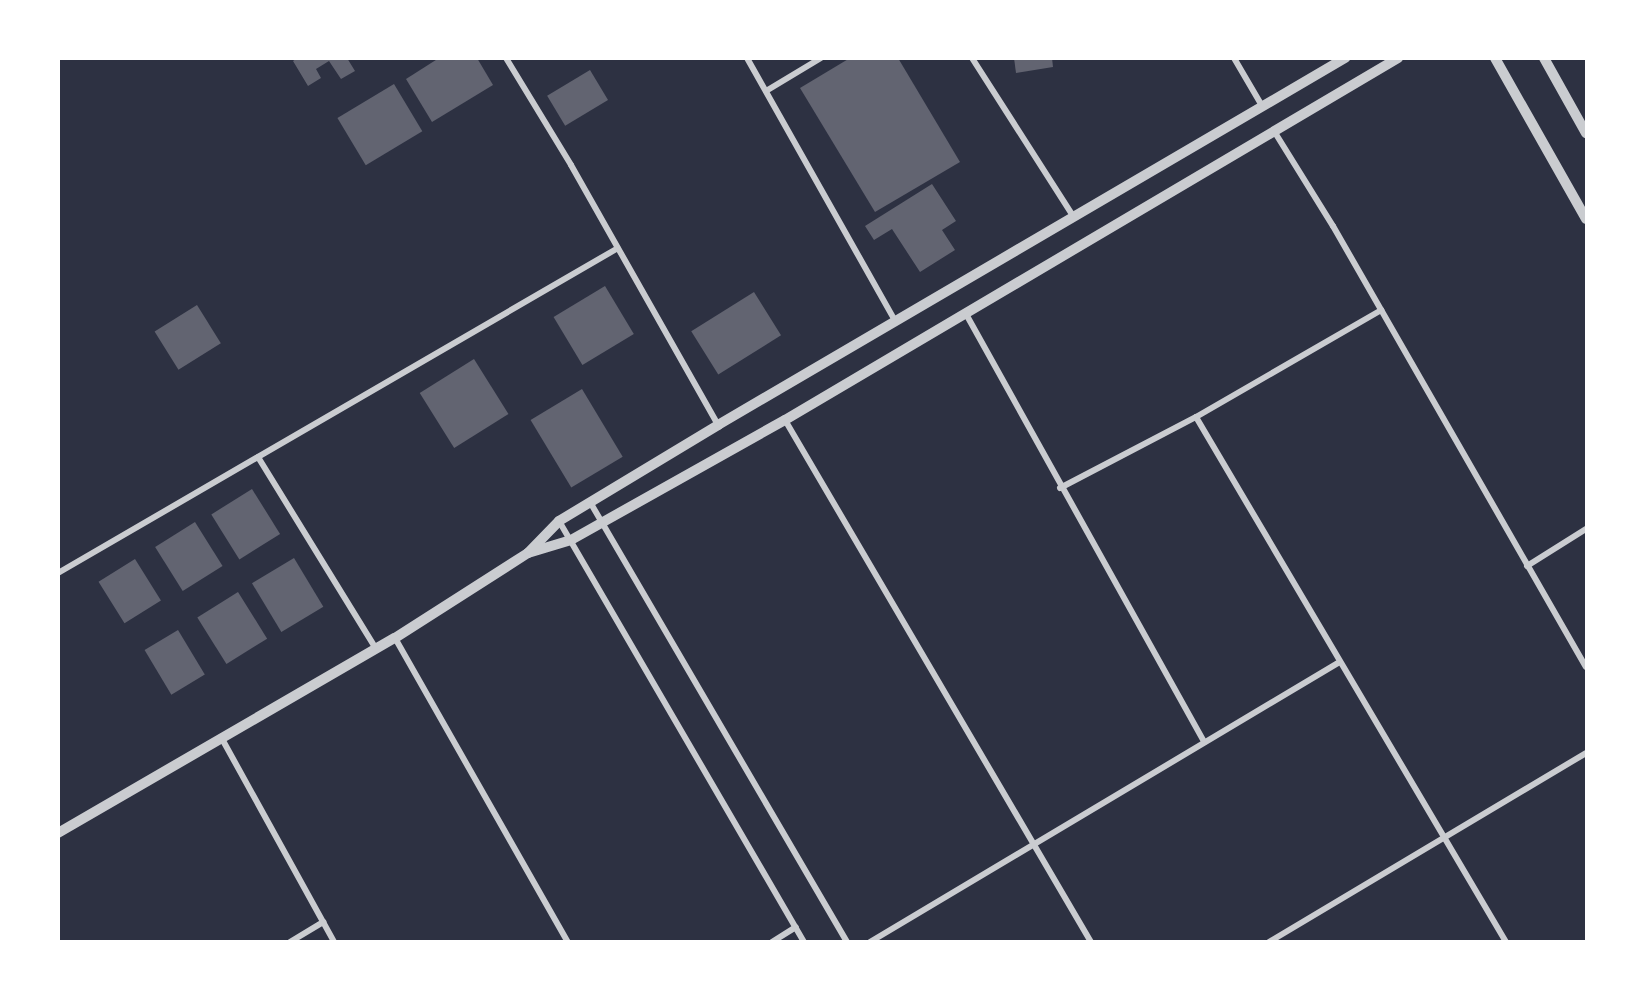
<!DOCTYPE html>
<html>
<head>
<meta charset="utf-8">
<style>
  body { margin:0 }
  #map { position:relative; width:1645px; height:1000px; overflow:hidden; background:#2d3142; font-family:Ubuntu,sans-serif }
  div>[style] { position:absolute }
  [style*='--x'] { left:calc(var(--x)*1px); top:calc(var(--y)*1px); width:calc(var(--w)*1px); rotate:calc(var(--a)*1deg) }
  .building>* { inset:0; background:#626471; transform-origin:0 0 }
  .minor>* { height:6px; margin:-3px; padding:0 3px; transform-origin:3px; border-radius:3px; background:#caccd0 }
  .tertiary>* { height:10px; margin:-5px; padding:0 5px; transform-origin:5px; border-radius:5px; background:#caccd0 }
  span { translate:-50% -50%; white-space:nowrap; text-align:center; line-height:1.15; -webkit-text-stroke:6px #fff; paint-order:stroke }
  .frame { position:absolute; inset:0; border:60px solid #fff; pointer-events:none }
</style>
</head>
<body>
<div id="map">
  <div class="building">
    <div style="clip-path:polygon(297px 58px,347px 58px,355px 71px,341px 79px,329px 61px,316px 69px,321px 78px,308px 86px,293px 61px)"></div>
    <div style="clip-path:polygon(439px 58px,477px 58px,493px 85px,432px 122px,406px 79px)"></div>
    <div style="clip-path:polygon(850px 58px,898px 58px,960px 162px,875px 212px,800px 88px)"></div>
    <div style="clip-path:polygon(1014px 58px,1052px 58px,1053px 67px,1016px 73px)"></div>
    <div style="left:590px;top:70px;width:35px;height:50px;rotate:59deg"></div>
    <div style="left:394px;top:84px;width:55px;height:66px;rotate:59deg"></div>
    <div style="clip-path:polygon(932px 184px,956px 221px,942px 230px,955px 250px,920px 272px,892px 229px,874px 240px,865px 226px)"></div>
    <div style="left:605px;top:286px;width:56px;height:60px;rotate:59deg"></div>
    <div style="left:754px;top:292px;width:51px;height:74px;rotate:58deg"></div>
    <div style="left:197px;top:305px;width:45px;height:50px;rotate:58deg"></div>
    <div style="left:474px;top:359px;width:65px;height:64px;rotate:58deg"></div>
    <div style="left:582px;top:389px;width:79px;height:60px;rotate:59deg"></div>
    <div style="left:252px;top:489px;width:53px;height:48px;rotate:58deg"></div>
    <div style="left:195px;top:522px;width:52px;height:47px;rotate:58deg"></div>
    <div style="left:294px;top:558px;width:57px;height:49px;rotate:59deg"></div>
    <div style="left:135px;top:559px;width:49px;height:43px;rotate:58deg"></div>
    <div style="left:238px;top:592px;width:55px;height:48px;rotate:58deg"></div>
    <div style="left:178px;top:630px;width:52px;height:39px;rotate:59deg"></div>
  </div>
  <div class="minor">
    <div style="--x:506;--y:58;--w:125;--a:58.7"></div>
    <div style="--x:571;--y:165;--w:299;--a:60.5"></div>
    <div style="--x:747;--y:58;--w:302;--a:60.6"></div>
    <div style="--x:972;--y:58;--w:188;--a:57.4"></div>
    <div style="--x:1234;--y:58;--w:56;--a:59.7"></div>
    <div style="--x:766;--y:91;--w:64;--a:-31"></div>
    <div style="--x:1274;--y:131;--w:112;--a:58.2"></div>
    <div style="--x:1333;--y:226;--w:508;--a:60.16"></div>
    <div style="--x:966;--y:314;--w:490;--a:60.9"></div>
    <div style="--x:1196;--y:417;--w:610;--a:59.44"></div>
    <div style="--x:785;--y:420;--w:605;--a:59.62"></div>
    <div style="--x:258;--y:457;--w:225;--a:58.4"></div>
    <div style="--x:1060;--y:488;--w:153;--a:-27.6"></div>
    <div style="--x:1196;--y:417;--w:214;--a:-30"></div>
    <div style="--x:590;--y:502;--w:510;--a:59.71"></div>
    <div style="--x:559;--y:521;--w:487;--a:59.8"></div>
    <div style="--x:1527;--y:566;--w:70;--a:-32.1"></div>
    <div style="--x:58;--y:573;--w:647;--a:-30.13"></div>
    <div style="--x:395;--y:638;--w:350;--a:60.4"></div>
    <div style="--x:221;--y:737;--w:234;--a:61.1"></div>
    <div style="--x:290;--y:942;--w:39;--a:-31"></div>
    <div style="--x:772;--y:942;--w:28;--a:-32"></div>
    <div style="--x:870;--y:942;--w:545;--a:-30.8"></div>
    <div style="--x:1269;--y:942;--w:369;--a:-30.8"></div>
  </div>
  <div class="tertiary">
    <div style="--x:1495;--y:58;--w:185;--a:60.5"></div>
    <div style="--x:1544;--y:58;--w:86;--a:60.8"></div>
    <div style="--x:528;--y:553;--w:45;--a:-16.8"></div>
    <div style="--x:571;--y:540;--w:245;--a:-29.3"></div>
    <div style="--x:785;--y:420;--w:712;--a:-30.56"></div>
    <div style="--x:58;--y:833;--w:389;--a:-30.1"></div>
    <div style="--x:395;--y:638;--w:158;--a:-32.6"></div>
    <div style="--x:528;--y:553;--w:45;--a:-45.9"></div>
    <div style="--x:559;--y:521;--w:186;--a:-31.1"></div>
    <div style="--x:718;--y:425;--w:727;--a:-30.34"></div>
  </div>
  <div class="frame"></div>
</div>
</body>
</html>
